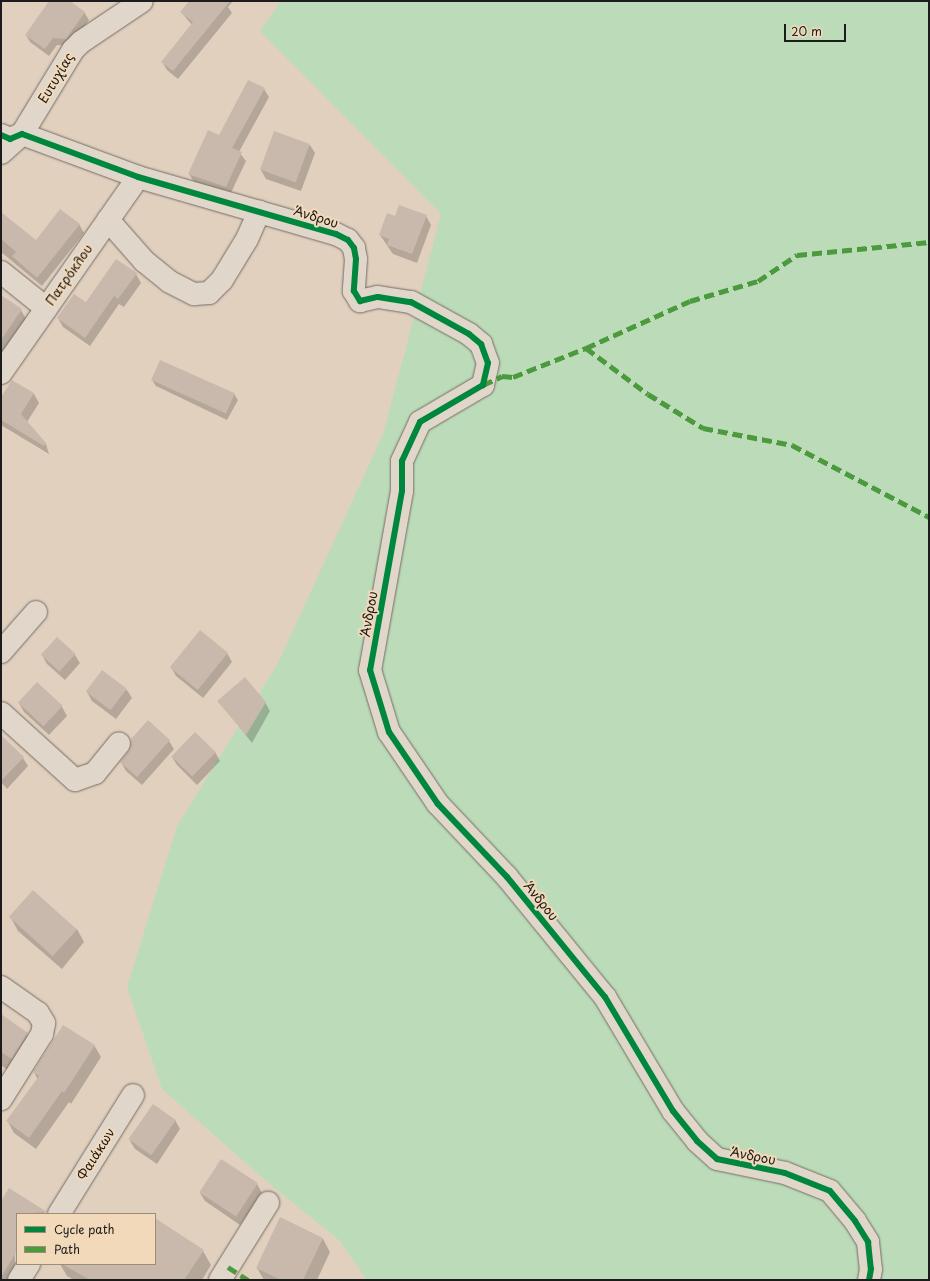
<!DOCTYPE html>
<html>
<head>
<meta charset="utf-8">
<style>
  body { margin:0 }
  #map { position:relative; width:930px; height:1281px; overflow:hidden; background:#e2d0bf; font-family:"Playpen Sans",sans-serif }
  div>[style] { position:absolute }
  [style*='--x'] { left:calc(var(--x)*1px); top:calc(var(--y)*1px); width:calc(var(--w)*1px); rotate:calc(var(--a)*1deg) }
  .green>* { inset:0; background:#bcdcb9 }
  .shadow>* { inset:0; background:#0003 }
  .building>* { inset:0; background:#c9b9ad; transform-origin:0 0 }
  .roads { filter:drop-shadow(0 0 1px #756d65) drop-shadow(0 0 1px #756d65) }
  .minor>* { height:22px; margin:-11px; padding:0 11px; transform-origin:11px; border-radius:11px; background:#e0d6ca }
  .quiet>* { height:5px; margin-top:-2.5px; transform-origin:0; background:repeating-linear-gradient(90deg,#4c9a3e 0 10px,transparent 0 15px) }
  .cycleway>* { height:6px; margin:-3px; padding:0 3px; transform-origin:3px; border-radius:3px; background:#00873e }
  span { translate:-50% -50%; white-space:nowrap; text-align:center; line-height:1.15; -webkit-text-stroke:4px #f2d9ba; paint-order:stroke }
  .street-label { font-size:13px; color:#1c1c1c }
  .frame { position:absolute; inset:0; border:2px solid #1c1c1c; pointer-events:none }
  .legend { position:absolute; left:16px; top:1213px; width:140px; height:52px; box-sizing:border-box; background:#f2d9ba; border:1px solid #9c8d7b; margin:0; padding:5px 7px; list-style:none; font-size:12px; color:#1c1c1c }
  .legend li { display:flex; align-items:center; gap:8px; height:20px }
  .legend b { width:20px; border:1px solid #9c8d7b }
  .scale { position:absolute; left:784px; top:24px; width:62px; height:18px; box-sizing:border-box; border:2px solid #1c1c1c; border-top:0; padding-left:5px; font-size:12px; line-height:14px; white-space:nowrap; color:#1c1c1c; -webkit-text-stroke:3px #f2d9ba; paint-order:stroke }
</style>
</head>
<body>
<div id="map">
  <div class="green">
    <div style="clip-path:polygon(281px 1px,929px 1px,929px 1280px,367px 1280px,339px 1240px,272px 1186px,162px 1089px,127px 987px,177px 826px,279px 661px,383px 434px,441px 214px,260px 31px)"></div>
  </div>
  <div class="shadow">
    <div style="clip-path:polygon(50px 1px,73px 1px,71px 3px,84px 12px,89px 20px,70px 46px,57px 45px,49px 56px,30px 42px,26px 35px)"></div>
    <div style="clip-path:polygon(191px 1px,233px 1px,228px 7px,232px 13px,178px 79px,167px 70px,162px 62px,192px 25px,181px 12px)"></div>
    <div style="clip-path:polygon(264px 89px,269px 97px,239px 152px,246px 161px,230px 195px,194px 182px,189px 174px)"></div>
    <div style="clip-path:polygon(310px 145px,315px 153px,301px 191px,266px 179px,261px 170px)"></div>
    <div style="clip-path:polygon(1px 213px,37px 242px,79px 224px,84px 233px,42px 286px,1px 252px)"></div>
    <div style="clip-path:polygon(426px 216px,431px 225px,417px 263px,393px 254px,380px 235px,395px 217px)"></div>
    <div style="clip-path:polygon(136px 274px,141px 283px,124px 307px,119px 304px,90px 346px,63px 327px,58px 318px)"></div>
    <div style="clip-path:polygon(1px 296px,21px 310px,26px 319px,1px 353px)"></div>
    <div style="clip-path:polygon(152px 380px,234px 394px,238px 400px,227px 420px,156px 386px)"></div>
    <div style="clip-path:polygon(12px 381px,34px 394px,39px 403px,27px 422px,46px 444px,49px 454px,1px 425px,1px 399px)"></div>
    <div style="clip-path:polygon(227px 653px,232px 662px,203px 698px,176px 676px,171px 667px)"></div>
    <div style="clip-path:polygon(42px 655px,75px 655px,80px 663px,65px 680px,47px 664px)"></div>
    <div style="clip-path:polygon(37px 684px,62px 707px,67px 716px,49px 735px,24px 712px,19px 703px)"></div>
    <div style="clip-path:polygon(127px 690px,132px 698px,116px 719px,92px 701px,87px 692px)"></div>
    <div style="clip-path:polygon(219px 701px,265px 702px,270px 711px,252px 743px)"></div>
    <div style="clip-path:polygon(1px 736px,23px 758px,28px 766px,7px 789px,1px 782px)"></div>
    <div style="clip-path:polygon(169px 741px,174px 749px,142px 785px,126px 771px,121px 762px,130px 751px)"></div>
    <div style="clip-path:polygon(215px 752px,220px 761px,197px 785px,177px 765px,172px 757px)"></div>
    <div style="clip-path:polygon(11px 918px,77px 929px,84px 942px,62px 969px,18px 931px)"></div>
    <div style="clip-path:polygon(1px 1015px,27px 1034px,32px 1043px,9px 1071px,2px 1066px,1px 1069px)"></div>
    <div style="clip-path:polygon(94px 1045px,101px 1057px,71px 1104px,69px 1102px,36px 1149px,14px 1133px,8px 1122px,38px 1080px,34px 1072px)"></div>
    <div style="clip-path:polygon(175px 1120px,180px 1129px,157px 1164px,135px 1149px,130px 1141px)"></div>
    <div style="clip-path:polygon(257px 1184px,262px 1193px,240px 1225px,205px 1201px,200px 1193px)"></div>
    <div style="clip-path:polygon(1px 1203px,43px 1210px,45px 1214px,17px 1214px,14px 1280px,1px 1280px)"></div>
    <div style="clip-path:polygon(281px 1219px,323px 1239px,330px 1252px,317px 1280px,264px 1280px,257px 1268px)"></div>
    <div style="clip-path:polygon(155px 1231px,203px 1251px,211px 1265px,202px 1280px,74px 1280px,67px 1276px,60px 1264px,155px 1264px)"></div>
  </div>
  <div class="building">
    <div style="clip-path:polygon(49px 1px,70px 1px,85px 12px,66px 39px,53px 38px,45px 49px,25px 35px)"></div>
    <div style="clip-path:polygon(189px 1px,230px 1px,173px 71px,161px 62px,193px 22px,180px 12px)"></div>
    <div style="clip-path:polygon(248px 80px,265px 88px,232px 148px,242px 152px,226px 187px,188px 174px,208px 130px,219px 135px)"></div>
    <div style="left:274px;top:131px;width:38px;height:41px;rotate:20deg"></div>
    <div style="clip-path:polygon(399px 205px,427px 215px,412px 254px,387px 245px,389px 239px,379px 235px,387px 213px,395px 216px)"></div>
    <div style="clip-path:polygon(60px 209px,80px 224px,37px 278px,12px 256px,16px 252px,1px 239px,1px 212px,36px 240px)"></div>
    <div style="clip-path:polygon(116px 259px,137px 273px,118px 299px,114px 296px,85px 338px,57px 318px,74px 294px,86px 302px)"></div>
    <div style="clip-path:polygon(1px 295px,22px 309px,1px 340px)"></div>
    <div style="left:160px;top:360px;width:82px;height:22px;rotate:24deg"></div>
    <div style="clip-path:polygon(12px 380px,34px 393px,21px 414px,46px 443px,44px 446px,1px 420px,1px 397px)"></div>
    <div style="left:200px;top:630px;width:36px;height:48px;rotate:39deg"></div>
    <div style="left:57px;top:637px;width:25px;height:24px;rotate:42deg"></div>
    <div style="left:102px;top:670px;width:31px;height:27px;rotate:37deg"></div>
    <div style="clip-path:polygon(245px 677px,266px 702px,246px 735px,217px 701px)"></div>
    <div style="left:37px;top:682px;width:35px;height:28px;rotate:43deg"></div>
    <div style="clip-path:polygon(148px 720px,170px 740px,137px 777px,120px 762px,129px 750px,131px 739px)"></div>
    <div style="left:195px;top:732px;width:29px;height:34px;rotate:44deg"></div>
    <div style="clip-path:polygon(1px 735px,24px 757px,1px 781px)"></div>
    <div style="left:33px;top:890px;width:59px;height:36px;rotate:42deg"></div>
    <div style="clip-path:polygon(1px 1014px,28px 1033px,12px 1059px,1px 1052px)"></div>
    <div style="clip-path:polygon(63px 1025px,95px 1045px,64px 1093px,62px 1091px,29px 1138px,6px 1121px,39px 1076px,33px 1072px)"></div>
    <div style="left:153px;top:1104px;width:28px;height:43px;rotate:35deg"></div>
    <div style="left:221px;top:1159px;width:44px;height:40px;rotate:33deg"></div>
    <div style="clip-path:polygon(9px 1188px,47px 1212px,17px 1214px,17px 1251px,1px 1277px,1px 1201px)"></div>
    <div style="clip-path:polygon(280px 1217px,323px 1238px,303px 1280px,281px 1280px,256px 1268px)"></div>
    <div style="clip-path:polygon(155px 1218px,204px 1250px,184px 1280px,90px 1280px,62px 1264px,155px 1264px)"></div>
  </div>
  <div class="roads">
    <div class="minor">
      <div style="--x:1;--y:135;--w:10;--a:24"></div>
      <div style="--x:10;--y:139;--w:13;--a:-23"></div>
      <div style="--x:22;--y:134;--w:124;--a:20.3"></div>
      <div style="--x:138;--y:177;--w:206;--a:16.1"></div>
      <div style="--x:336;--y:234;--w:13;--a:27"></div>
      <div style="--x:348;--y:240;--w:10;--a:53"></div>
      <div style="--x:354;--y:248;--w:11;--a:80"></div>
      <div style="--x:356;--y:259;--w:32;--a:94"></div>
      <div style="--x:354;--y:291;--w:12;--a:59"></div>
      <div style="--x:360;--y:301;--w:18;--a:-13"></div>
      <div style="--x:378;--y:297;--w:33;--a:9"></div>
      <div style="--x:411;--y:302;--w:66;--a:28.9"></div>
      <div style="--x:469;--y:334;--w:16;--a:40"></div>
      <div style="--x:481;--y:344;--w:20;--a:70"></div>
      <div style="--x:488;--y:363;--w:23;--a:103"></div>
      <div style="--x:483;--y:385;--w:73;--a:149.6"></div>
      <div style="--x:420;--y:422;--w:43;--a:114.8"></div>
      <div style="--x:402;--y:461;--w:30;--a:90"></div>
      <div style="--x:402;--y:491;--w:182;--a:100.1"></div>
      <div style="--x:370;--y:670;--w:65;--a:73"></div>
      <div style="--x:389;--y:732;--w:87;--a:55.8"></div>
      <div style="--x:438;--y:804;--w:100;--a:46.6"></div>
      <div style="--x:507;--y:877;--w:155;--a:50.8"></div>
      <div style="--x:605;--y:997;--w:133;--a:59.2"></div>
      <div style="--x:673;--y:1111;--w:38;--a:51"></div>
      <div style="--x:697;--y:1141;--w:27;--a:42"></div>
      <div style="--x:717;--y:1159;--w:69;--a:11.6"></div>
      <div style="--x:785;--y:1173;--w:48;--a:21.8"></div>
      <div style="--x:830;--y:1191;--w:39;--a:50"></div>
      <div style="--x:855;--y:1221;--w:25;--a:58"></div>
      <div style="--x:868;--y:1242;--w:27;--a:84"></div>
      <div style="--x:871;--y:1269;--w:11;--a:100"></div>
      <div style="--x:1;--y:153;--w:28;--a:-42"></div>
      <div style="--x:22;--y:134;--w:98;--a:-58.7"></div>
      <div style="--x:73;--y:50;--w:11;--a:-45"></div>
      <div style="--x:81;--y:42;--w:73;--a:-33.9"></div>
      <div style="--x:108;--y:220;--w:55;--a:48.7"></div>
      <div style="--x:144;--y:261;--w:33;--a:39"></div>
      <div style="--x:170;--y:282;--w:27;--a:27"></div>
      <div style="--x:194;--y:294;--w:15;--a:-4"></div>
      <div style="--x:209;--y:293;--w:18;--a:-45"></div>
      <div style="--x:222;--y:280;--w:48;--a:-58.6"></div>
      <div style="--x:247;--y:239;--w:30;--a:-66"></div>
      <div style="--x:1;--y:272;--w:58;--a:38.7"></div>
      <div style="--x:1;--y:373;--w:239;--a:-55"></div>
      <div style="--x:1;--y:652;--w:53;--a:-48.8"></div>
      <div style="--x:1;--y:713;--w:100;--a:42.2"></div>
      <div style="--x:75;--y:780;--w:21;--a:-19"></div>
      <div style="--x:95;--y:773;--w:38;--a:-51"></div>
      <div style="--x:1;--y:987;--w:45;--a:35.1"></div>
      <div style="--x:38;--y:1013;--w:12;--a:59"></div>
      <div style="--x:44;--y:1023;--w:11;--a:100"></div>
      <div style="--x:42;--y:1034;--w:77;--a:122.2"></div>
      <div style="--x:59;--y:1214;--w:140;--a:-58.1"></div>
      <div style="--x:19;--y:1280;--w:19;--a:-58"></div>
      <div style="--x:220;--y:1280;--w:91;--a:-58.1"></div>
    </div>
  </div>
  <div class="quiet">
    <div style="--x:586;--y:348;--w:77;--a:36.6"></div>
    <div style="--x:648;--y:394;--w:65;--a:31.7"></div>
    <div style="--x:703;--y:428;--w:91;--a:10.8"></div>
    <div style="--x:792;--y:445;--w:155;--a:27.7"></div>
    <div style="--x:483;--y:385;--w:21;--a:-25"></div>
    <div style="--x:502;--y:376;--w:11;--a:5"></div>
    <div style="--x:513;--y:377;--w:79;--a:-21.7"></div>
    <div style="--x:586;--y:348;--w:114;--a:-24.3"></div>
    <div style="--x:690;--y:301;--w:71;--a:-16.4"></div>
    <div style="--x:758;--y:281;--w:47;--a:-33.7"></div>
    <div style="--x:797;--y:255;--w:133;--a:-5.6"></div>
    <div style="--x:228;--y:1267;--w:24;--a:33"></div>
  </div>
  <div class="cycleway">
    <div style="--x:1;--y:135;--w:10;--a:24"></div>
    <div style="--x:10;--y:139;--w:13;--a:-23"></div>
    <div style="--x:22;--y:134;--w:124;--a:20.3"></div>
    <div style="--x:138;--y:177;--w:206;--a:16.1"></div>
    <div style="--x:336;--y:234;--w:13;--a:27"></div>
    <div style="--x:348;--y:240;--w:10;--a:53"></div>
    <div style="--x:354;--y:248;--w:11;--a:80"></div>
    <div style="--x:356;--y:259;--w:32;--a:94"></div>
    <div style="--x:354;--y:291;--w:12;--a:59"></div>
    <div style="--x:360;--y:301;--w:18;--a:-13"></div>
    <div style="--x:378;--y:297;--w:33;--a:9"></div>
    <div style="--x:411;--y:302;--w:66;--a:28.9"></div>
    <div style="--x:469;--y:334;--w:16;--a:40"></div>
    <div style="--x:481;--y:344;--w:20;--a:70"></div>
    <div style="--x:488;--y:363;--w:23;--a:103"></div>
    <div style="--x:483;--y:385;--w:73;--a:149.6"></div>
    <div style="--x:420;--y:422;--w:43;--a:114.8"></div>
    <div style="--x:402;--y:461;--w:30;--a:90"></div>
    <div style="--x:402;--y:491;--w:182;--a:100.1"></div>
    <div style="--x:370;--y:670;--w:65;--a:73"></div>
    <div style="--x:389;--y:732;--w:87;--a:55.8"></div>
    <div style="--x:438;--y:804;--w:100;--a:46.6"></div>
    <div style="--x:507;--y:877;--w:155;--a:50.8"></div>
    <div style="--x:605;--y:997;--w:133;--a:59.2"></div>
    <div style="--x:673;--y:1111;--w:38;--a:51"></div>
    <div style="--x:697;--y:1141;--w:27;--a:42"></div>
    <div style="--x:717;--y:1159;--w:69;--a:11.6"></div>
    <div style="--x:785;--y:1173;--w:48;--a:21.8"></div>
    <div style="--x:830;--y:1191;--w:39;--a:50"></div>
    <div style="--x:855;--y:1221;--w:25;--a:58"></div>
    <div style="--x:868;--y:1242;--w:27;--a:84"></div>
    <div style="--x:871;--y:1269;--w:11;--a:100"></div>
  </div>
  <div class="street-label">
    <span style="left:56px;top:78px;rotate:-59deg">Ευτυχίας</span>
    <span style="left:316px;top:217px;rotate:17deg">Άνδρου</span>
    <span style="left:69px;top:275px;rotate:-55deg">Πατρόκλου</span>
    <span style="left:369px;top:614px;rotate:-80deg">Άνδρου</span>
    <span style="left:541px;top:901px;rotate:51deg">Άνδρου</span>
    <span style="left:96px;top:1154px;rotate:-58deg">Φαιάκων</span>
    <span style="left:753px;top:1156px;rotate:11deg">Άνδρου</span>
  </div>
  <div class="frame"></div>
  <ul class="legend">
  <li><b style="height:5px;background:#00873e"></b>Cycle path</li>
  <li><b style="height:5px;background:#4c9a3e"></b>Path</li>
  </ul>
  <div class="scale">20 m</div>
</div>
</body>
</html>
